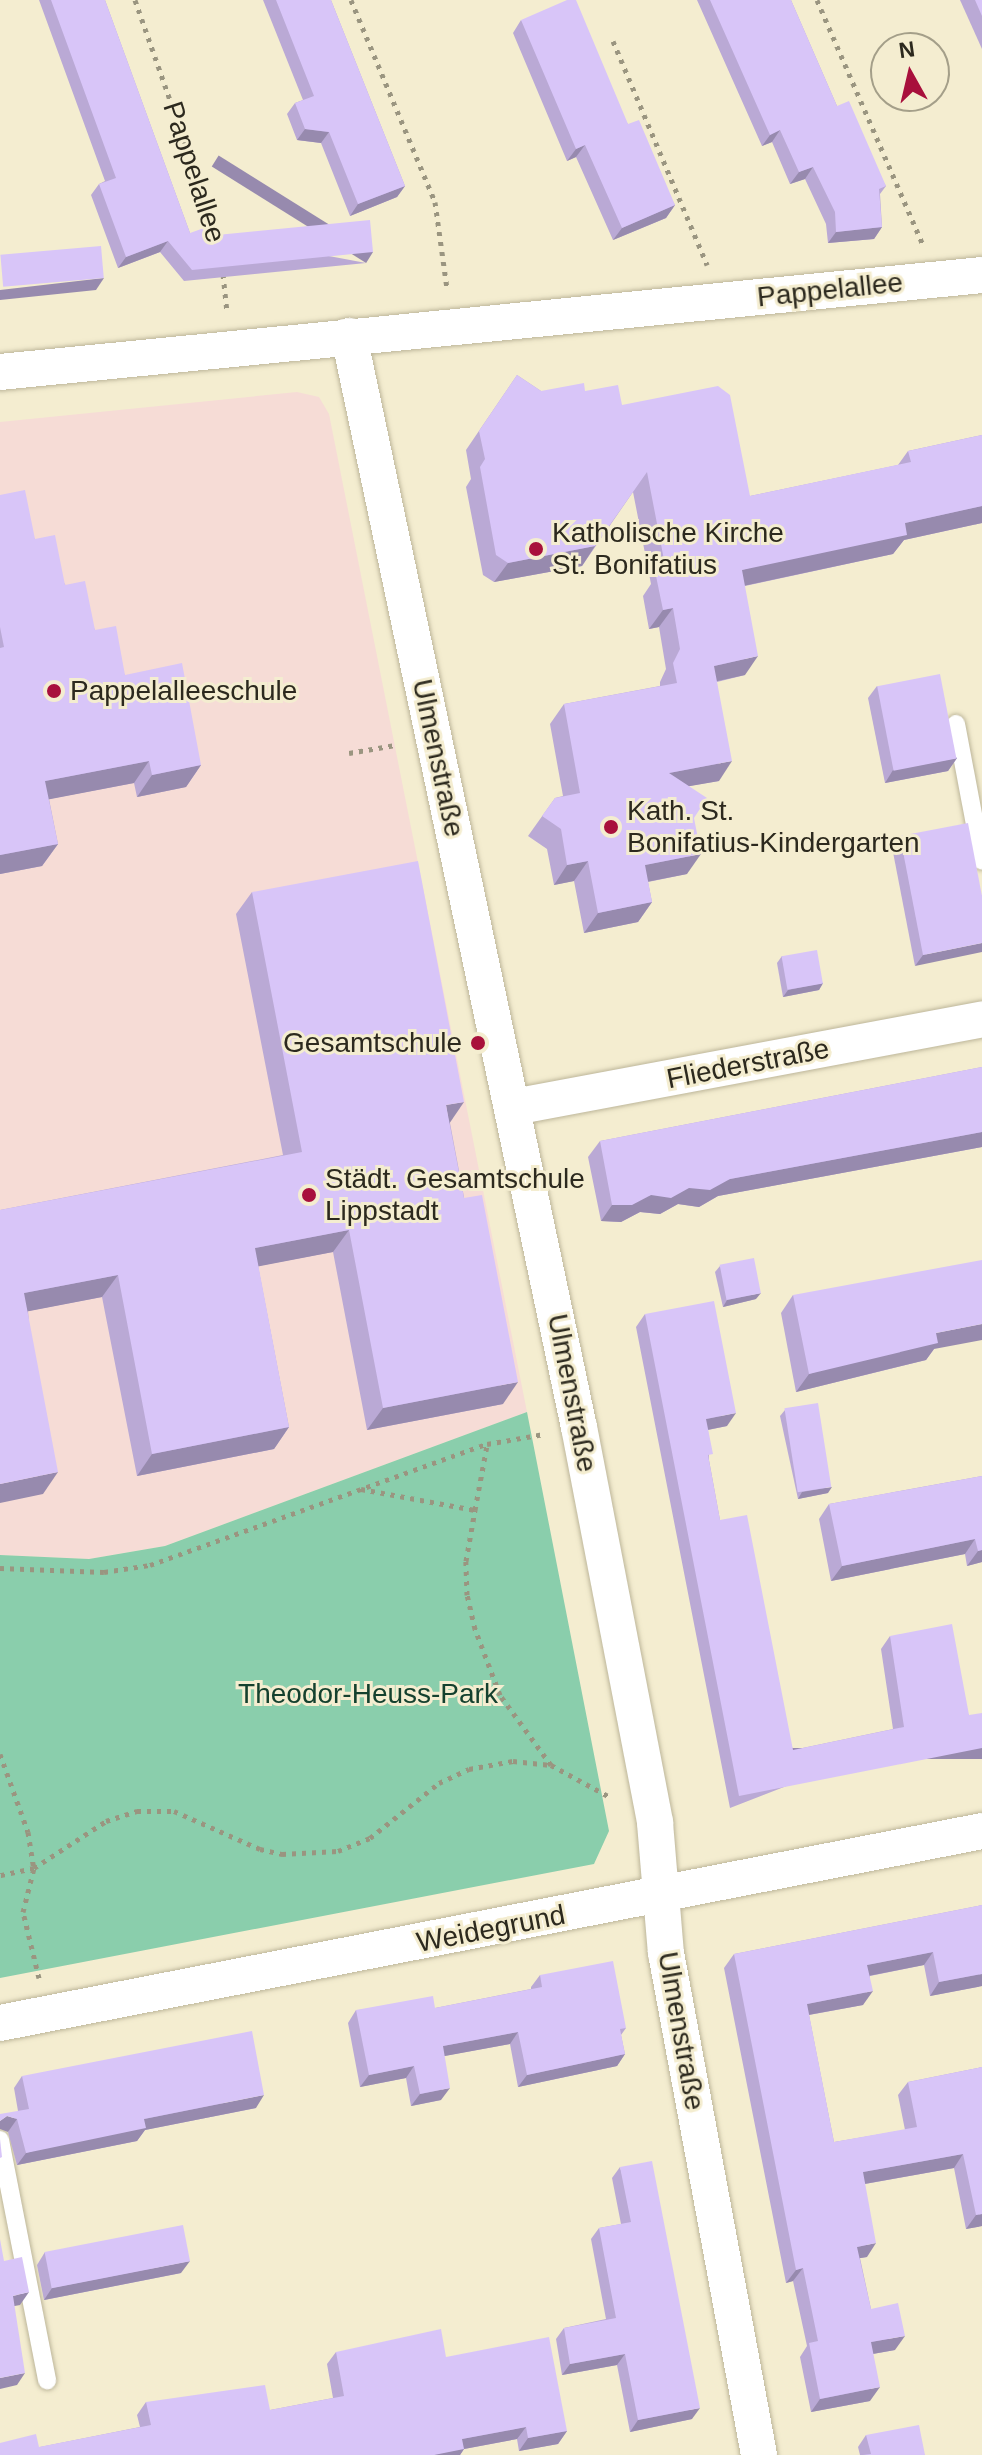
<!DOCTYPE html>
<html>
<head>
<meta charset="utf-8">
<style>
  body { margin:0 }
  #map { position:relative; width:982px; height:2455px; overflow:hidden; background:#f4edd0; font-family:Arial,sans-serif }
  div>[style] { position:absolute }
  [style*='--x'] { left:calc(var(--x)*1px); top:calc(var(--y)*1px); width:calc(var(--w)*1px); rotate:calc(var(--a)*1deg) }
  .education>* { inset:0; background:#f6dcd6 }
  .green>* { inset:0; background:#8aceac }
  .path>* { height:5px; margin-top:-2.5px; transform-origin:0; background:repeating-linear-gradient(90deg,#9a9580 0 4px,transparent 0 10px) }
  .roads { filter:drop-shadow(0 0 2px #bdb69a) drop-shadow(0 0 2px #bdb69a) }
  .lane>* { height:18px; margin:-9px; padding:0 9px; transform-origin:9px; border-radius:9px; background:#fff }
  .street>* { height:36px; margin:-18px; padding:0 18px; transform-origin:18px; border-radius:18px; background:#fff }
  .wall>* { inset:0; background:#baa9d5 }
  .shaded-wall>* { inset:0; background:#978aae; transform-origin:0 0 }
  .building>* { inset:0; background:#d8c5f8; transform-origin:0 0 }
  .dots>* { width:22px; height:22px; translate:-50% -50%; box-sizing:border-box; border:4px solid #f4edd0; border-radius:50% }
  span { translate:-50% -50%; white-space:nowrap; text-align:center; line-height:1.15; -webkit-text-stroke:6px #f4edd0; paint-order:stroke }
  .street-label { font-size:28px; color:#2c291e }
  .poi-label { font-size:28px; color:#2c291e }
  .left { translate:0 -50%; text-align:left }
  .right { translate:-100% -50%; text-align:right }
  .park-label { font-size:28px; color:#14412e }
  .north { position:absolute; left:870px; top:32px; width:80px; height:80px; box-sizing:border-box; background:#f4edd0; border:2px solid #a49f89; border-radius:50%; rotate:352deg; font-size:22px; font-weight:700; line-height:32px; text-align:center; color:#2c291e }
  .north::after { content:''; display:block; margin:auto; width:28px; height:36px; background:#a8103c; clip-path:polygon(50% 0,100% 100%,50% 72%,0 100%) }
</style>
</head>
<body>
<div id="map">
  <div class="education">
    <div style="clip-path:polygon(297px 392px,319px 397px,329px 414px,527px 1412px,165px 1546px,89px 1559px,0 1555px,0 422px)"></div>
  </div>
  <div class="green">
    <div style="clip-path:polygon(527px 1412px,609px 1831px,594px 1864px,0 1978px,0 1555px,89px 1559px,165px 1546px)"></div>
  </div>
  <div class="path">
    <div style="--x:135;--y:0;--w:254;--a:70.7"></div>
    <div style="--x:351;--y:0;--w:219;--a:67.4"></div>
    <div style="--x:435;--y:202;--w:88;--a:82.1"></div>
    <div style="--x:817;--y:0;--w:267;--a:66.6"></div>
    <div style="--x:613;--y:41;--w:243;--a:67.2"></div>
    <div style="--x:223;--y:274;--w:38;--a:84"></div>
    <div style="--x:349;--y:753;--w:47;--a:-9.9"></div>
    <div style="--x:361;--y:1489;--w:116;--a:10.4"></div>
    <div style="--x:475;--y:1510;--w:66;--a:-79.5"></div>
    <div style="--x:0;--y:1568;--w:104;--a:2.2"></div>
    <div style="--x:104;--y:1572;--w:47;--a:-8.7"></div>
    <div style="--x:150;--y:1565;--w:358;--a:-19.8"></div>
    <div style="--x:487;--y:1444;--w:58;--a:-10"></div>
    <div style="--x:0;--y:1754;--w:83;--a:70.3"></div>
    <div style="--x:28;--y:1832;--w:36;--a:81"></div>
    <div style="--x:34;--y:1868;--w:35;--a:168"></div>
    <div style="--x:551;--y:1765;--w:67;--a:28.5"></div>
    <div style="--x:39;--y:1978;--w:68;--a:-103.6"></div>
    <div style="--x:23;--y:1912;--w:45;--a:-76"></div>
    <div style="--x:34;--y:1868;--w:86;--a:-33.1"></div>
    <div style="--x:106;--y:1821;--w:33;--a:-18"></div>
    <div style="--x:137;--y:1811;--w:37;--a:0"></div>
    <div style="--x:174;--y:1811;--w:94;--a:23.8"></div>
    <div style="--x:260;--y:1849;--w:23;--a:13"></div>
    <div style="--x:282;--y:1854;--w:56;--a:-3.1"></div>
    <div style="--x:338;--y:1851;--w:35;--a:-22"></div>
    <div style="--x:370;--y:1838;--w:88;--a:-38.6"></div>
    <div style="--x:439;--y:1783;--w:33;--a:-25"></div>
    <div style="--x:469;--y:1769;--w:45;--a:-10.3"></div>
    <div style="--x:513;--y:1761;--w:38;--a:6"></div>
    <div style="--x:551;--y:1765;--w:87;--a:-126.1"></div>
    <div style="--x:500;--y:1695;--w:71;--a:-110.7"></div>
    <div style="--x:475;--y:1629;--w:35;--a:-103"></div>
    <div style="--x:467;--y:1595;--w:34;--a:-92"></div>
    <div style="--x:466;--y:1561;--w:52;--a:-80"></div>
  </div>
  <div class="roads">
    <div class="lane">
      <div style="--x:956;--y:724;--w:139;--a:79.3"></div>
      <div style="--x:0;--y:2140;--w:245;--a:78.9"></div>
    </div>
    <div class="street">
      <div style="--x:349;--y:336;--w:1115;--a:78.1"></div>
      <div style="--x:579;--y:1427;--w:403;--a:79.1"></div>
      <div style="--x:655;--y:1823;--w:130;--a:85.2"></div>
      <div style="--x:666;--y:1953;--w:511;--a:79.5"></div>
      <div style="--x:0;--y:372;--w:987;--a:-5.64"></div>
      <div style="--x:514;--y:1107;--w:476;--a:-10.6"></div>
      <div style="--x:0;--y:2023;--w:1001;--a:-11.06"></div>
    </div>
  </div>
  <div class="wall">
    <div style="clip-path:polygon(39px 0,105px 0,190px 233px,217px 235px,366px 263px,184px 281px,160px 252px,118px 268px,91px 195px,99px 184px,105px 181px)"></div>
    <div style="clip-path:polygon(263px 0,331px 0,405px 186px,397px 197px,350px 216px,321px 143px,297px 140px,287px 114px,295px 103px,303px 100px)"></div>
    <div style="clip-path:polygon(697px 0,791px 0,837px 106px,886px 186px,880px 194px,882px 227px,874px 239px,828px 243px,826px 224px,805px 179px,790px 184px,772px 142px,762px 146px)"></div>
    <div style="clip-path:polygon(960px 0,982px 0,982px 49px)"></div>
    <div style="clip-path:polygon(521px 20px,628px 124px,675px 205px,666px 218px,613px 240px,576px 157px,567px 161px,513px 33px)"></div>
    <div style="clip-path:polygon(517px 375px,541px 391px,585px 391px,622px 405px,750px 496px,898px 465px,908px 451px,982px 435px,982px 523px,904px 540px,893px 554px,745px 586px,745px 675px,717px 682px,719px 781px,689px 786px,694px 818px,687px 874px,648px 882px,652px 902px,638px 922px,584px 933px,574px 881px,554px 885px,547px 849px,528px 836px,555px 798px,563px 796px,550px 724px,564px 704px,660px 686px,660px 682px,666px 669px,659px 627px,649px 629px,643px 596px,651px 584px,633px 492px,582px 566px,494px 582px,483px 575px,466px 487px,471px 479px,466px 450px)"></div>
    <div style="clip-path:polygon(0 495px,35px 539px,125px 675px,201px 765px,186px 787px,137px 797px,134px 783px,49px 799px,58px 844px,42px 866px,0 874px)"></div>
    <div style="clip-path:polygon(877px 686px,957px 758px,948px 771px,885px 783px,868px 698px)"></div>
    <div style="clip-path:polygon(900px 836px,982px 896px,915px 966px,892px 847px)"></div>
    <div style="clip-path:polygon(252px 892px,450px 1123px,503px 1404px,367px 1430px,333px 1252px,258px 1266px,289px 1427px,274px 1449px,137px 1476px,102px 1297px,28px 1311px,43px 1494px,0 1210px,283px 1155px,236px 914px)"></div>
    <div style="clip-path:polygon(782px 956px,823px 983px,819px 990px,783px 997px,777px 963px)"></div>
    <div style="clip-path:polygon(982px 1067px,982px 1147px,718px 1196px,699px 1207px,678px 1204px,660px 1214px,640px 1212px,621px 1222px,601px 1221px,588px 1157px,600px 1141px)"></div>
    <div style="clip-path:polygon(720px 1266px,756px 1299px,723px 1307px,715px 1272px)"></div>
    <div style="clip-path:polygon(793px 1295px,934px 1349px,926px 1360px,796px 1392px,781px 1313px)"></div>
    <div style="clip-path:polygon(645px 1314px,727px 1426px,708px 1430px,709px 1460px,720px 1520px,793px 1750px,893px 1729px,881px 1649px,890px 1636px,969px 1715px,730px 1808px,636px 1327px)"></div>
    <div style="clip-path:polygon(785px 1410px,828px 1493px,798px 1499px,780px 1416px)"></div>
    <div style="clip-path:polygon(982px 1476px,982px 1562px,967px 1566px,965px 1554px,831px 1581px,819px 1519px,829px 1504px)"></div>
    <div style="clip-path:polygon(982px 1905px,982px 1986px,930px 1996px,924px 1965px,870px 1976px,863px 2005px,809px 2015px,834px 2142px,905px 2130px,898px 2095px,908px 2082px,982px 2067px,982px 2226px,966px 2229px,954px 2168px,865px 2184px,867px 2257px,860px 2258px,871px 2309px,895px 2350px,873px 2354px,870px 2401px,811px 2412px,800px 2357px,807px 2346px,793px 2281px,786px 2283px,724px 1968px,734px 1954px)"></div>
    <div style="clip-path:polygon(540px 1975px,626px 2028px,621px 2035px,625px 2054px,617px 2066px,518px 2087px,510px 2044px,444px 2056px,441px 2100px,411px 2106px,406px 2078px,360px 2087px,348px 2023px,356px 2010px,435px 2008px,531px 1989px,531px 1987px)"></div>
    <div style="clip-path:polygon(22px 2076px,256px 2108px,145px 2130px,137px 2141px,17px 2165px,8px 2132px,18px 2111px,14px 2088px)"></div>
    <div style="clip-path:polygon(620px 2167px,692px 2419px,630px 2432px,617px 2365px,562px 2375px,556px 2339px,564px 2328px,606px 2319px,591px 2239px,599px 2228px,621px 2224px,612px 2178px)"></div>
    <div style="clip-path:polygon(45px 2252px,181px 2273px,44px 2300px,37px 2265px)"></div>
    <div style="clip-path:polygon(336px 2352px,446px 2357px,567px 2431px,558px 2444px,519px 2451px,517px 2439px,464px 2449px,460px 2455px,0 2455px,140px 2427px,137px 2415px,146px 2402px,270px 2410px,333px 2398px,327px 2364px)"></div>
    <div style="clip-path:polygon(866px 2435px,925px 2455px,860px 2455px,858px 2447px)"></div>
  </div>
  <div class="shaded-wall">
    <div style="clip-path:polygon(305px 129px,329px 132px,321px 143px,297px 140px)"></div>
    <div style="clip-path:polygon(780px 130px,772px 142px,762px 146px,770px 135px)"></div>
    <div style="clip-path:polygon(585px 145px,576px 157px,567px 161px,576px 149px)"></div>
    <div style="clip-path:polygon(813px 167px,805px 179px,790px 184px,799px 172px)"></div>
    <div style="clip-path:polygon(405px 186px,397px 197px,350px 216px,358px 204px)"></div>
    <div style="clip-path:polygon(675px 205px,666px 218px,613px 240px,622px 228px)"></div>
    <div style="clip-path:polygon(882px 227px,874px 239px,828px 243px,836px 232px)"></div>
    <div style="clip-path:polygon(168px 241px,160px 252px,118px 268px,126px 257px)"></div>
    <div style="left:373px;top:252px;width:13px;height:182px;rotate:122deg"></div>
    <div style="clip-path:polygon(104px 278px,96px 290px,0 300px,0 290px)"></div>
    <div style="clip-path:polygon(982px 506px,982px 523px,904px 540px,893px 554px,729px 589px,742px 570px,905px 523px)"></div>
    <div style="clip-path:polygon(595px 546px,582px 566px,494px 582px,508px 563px)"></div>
    <div style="clip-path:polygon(673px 608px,659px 627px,649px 629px,663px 610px)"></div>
    <div style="clip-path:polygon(758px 656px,745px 675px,700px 685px,714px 666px)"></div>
    <div style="clip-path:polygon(957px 758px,948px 771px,885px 783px,893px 770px)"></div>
    <div style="clip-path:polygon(149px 761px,134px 783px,30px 803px,45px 781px)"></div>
    <div style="clip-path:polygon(732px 761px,719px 781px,656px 792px,669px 773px)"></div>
    <div style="clip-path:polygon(201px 765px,186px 787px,137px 797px,152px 775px)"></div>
    <div style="clip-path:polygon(58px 844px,42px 866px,0 874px,0 855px)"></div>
    <div style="clip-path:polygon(701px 854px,687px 874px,631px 885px,645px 865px)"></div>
    <div style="clip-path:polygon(588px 861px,574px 881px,554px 885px,567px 865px)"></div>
    <div style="clip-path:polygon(652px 902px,638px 922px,584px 933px,598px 913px)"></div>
    <div style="clip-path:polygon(982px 943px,982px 952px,915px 966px,923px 955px)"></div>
    <div style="clip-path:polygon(823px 983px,819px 990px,783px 997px,788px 990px)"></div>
    <div style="clip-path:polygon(464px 1102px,449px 1124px,446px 1105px)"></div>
    <div style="clip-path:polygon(982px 1132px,982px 1147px,718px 1196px,699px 1207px,678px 1204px,660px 1214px,640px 1212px,621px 1222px,601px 1221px,612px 1205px,651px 1195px,730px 1179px)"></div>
    <div style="clip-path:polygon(349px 1230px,333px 1252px,239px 1270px,255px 1248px)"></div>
    <div style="clip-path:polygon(118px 1275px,102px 1297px,9px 1315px,24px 1293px)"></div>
    <div style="clip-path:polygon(761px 1293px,756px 1299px,723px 1307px,727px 1300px)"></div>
    <div style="clip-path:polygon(982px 1324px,982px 1340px,934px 1349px,926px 1360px,796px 1392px,809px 1374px,936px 1333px)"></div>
    <div style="clip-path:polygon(518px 1382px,503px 1404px,367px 1430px,383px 1408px)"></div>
    <div style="clip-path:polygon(736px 1413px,727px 1426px,697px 1432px,706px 1419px)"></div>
    <div style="clip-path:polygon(289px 1427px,274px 1449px,137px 1476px,152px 1454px)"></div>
    <div style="clip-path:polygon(58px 1472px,43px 1494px,0 1503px,0 1484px)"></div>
    <div style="clip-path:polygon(832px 1487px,828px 1493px,798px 1499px,802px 1492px)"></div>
    <div style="clip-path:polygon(975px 1539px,965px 1554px,831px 1581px,842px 1566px)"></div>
    <div style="clip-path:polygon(982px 1550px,982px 1562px,967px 1566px,978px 1551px)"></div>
    <div style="left:982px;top:1748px;width:11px;height:248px;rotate:90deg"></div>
    <div style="clip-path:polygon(933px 1952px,924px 1965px,858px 1978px,867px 1965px)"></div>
    <div style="clip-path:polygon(982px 1974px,982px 1986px,930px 1996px,939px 1982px)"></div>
    <div style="clip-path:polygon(873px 1991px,863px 2005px,797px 2017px,807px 2004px)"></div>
    <div style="clip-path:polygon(518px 2032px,510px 2044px,434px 2058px,443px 2046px)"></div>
    <div style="clip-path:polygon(625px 2054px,617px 2066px,518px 2087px,527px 2075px)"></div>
    <div style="clip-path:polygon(414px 2066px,406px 2078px,360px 2087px,369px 2075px)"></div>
    <div style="clip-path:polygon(450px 2088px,441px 2100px,411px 2106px,420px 2094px)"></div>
    <div style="clip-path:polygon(264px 2095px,256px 2108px,145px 2130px,137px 2141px,17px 2165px,26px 2153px,144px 2119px)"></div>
    <div style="clip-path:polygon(7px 2116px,17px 2119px,8px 2132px,0 2129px,0 2121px)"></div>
    <div style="clip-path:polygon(963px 2154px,954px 2168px,853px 2186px,863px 2172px)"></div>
    <div style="clip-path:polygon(982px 2214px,982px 2226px,966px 2229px,976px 2215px)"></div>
    <div style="clip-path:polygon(876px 2243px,867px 2257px,848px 2260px,857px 2247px)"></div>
    <div style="clip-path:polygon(190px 2261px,181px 2273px,44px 2300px,52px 2288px)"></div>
    <div style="clip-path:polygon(803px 2268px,793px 2281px,786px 2283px,796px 2270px)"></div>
    <div style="clip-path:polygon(29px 2292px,20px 2305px,4px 2308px,13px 2296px)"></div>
    <div style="clip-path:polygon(905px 2336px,895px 2350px,861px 2356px,871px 2342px)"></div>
    <div style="clip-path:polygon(625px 2354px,617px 2365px,562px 2375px,570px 2364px)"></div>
    <div style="clip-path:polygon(25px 2373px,17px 2385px,0 2389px,0 2378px)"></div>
    <div style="clip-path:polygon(880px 2387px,870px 2401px,811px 2412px,820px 2399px)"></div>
    <div style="clip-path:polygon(700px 2408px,692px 2419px,630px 2432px,638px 2420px)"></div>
    <div style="clip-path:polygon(526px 2427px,517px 2439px,464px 2449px,460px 2455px,434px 2455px,462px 2439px)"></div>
    <div style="clip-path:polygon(567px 2431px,558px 2444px,519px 2451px,528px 2438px)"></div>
  </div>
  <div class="building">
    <div style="clip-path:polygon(51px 0,105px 0,190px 233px,179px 237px,215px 224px,217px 235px,370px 220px,373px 252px,192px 270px,168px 241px,126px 257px,99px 184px,116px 178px)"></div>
    <div style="clip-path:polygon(276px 0,331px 0,405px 186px,358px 204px,329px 132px,305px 129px,295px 103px,314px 96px)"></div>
    <div style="clip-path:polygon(567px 0,576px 0,628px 124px,639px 120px,675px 205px,622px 228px,585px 145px,576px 149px,521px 20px)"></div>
    <div style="clip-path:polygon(710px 0,791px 0,837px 106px,849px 101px,886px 186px,879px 189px,882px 227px,836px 232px,835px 212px,813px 167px,799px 172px,780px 130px,770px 135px)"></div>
    <div style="clip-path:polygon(975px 0,982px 0,982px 16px)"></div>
    <div style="left:101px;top:246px;width:32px;height:101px;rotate:85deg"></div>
    <div style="clip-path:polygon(517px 375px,541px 391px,584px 383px,585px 391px,618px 385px,622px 405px,718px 386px,730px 395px,750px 496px,911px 462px,908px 451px,982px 435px,982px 506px,905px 523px,907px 535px,742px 570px,758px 656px,714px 666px,732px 761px,669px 773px,707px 798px,694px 818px,701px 854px,645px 865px,652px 902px,598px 913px,588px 861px,567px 865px,561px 829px,542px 816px,555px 798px,580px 793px,564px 704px,677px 683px,673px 663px,680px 649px,673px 608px,663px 610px,656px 576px,665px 565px,647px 472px,595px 546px,508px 563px,496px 555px,480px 467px,485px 459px,479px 431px)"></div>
    <div style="clip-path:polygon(25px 490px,35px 539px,55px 535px,65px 585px,85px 581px,95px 630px,116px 626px,125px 675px,182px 663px,201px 765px,152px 775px,149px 761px,45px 781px,58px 844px,0 855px,0 648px,4px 647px,0 627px,0 495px)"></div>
    <div style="left:940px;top:674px;width:86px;height:64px;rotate:79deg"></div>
    <div style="clip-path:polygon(968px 823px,982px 896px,982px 943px,923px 955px,900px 836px)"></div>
    <div style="clip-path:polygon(418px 861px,464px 1102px,446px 1105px,464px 1198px,482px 1195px,518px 1382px,383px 1408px,349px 1230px,255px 1248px,289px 1427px,152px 1454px,118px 1275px,24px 1293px,58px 1472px,0 1484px,0 1210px,302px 1152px,252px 892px)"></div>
    <div style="left:817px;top:950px;width:34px;height:36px;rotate:80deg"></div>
    <div style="clip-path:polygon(982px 1067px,982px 1132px,730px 1179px,710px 1190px,689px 1188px,671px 1198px,651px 1195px,632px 1205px,612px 1205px,600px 1141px)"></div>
    <div style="left:754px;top:1258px;width:36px;height:35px;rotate:79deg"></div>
    <div style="clip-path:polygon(982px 1260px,982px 1324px,936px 1333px,938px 1343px,809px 1374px,793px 1295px)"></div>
    <div style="clip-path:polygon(714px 1301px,736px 1413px,706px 1419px,713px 1454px,708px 1455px,720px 1520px,747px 1515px,793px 1750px,904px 1727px,890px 1636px,952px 1624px,969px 1715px,982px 1713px,982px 1748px,739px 1796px,645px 1314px)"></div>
    <div style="left:818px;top:1403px;width:85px;height:34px;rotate:81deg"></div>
    <div style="clip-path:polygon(982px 1476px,982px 1550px,978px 1551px,975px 1539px,842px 1566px,829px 1504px)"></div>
    <div style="clip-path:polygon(982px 1905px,982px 1974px,939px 1982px,933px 1952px,867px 1965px,873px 1991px,807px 2004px,834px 2142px,917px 2127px,908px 2082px,982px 2067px,982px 2214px,976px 2215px,963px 2154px,863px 2172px,876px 2243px,857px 2247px,871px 2309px,898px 2303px,905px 2336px,871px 2342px,880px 2387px,820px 2399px,809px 2343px,818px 2341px,803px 2268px,796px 2270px,734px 1954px)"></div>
    <div style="clip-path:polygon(613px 1961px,626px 2028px,620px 2029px,625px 2054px,527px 2075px,518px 2032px,443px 2046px,450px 2088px,420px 2094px,414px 2066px,369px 2075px,356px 2010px,433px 1996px,435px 2008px,542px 1987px,540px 1975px)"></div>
    <div style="clip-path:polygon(252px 2031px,264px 2095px,144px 2119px,146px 2128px,26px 2153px,17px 2119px,7px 2116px,0 2121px,0 2114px,29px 2109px,22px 2076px)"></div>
    <div style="clip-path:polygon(0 2139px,2px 2157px,0 2158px)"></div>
    <div style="clip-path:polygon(652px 2161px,700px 2408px,638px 2420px,625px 2354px,570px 2364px,564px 2328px,616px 2318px,599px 2228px,631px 2222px,620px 2167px)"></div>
    <div style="left:183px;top:2225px;width:37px;height:141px;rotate:79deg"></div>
    <div style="clip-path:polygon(0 2239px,4px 2261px,22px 2257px,29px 2292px,13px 2296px,25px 2373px,0 2378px)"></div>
    <div style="clip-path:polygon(441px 2329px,446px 2357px,549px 2337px,567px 2431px,528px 2438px,526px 2427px,462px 2439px,464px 2449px,434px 2455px,0 2455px,0 2443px,36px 2434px,39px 2447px,151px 2425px,146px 2402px,265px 2385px,270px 2410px,344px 2396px,336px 2352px)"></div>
    <div style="clip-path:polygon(919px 2425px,925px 2455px,863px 2455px,871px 2454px,866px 2435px)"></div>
  </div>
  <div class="dots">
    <div style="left:536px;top:549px;background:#a8103c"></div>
    <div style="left:54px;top:691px;background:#a8103c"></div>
    <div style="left:611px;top:827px;background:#a8103c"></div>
    <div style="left:478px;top:1043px;background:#a8103c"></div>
    <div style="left:309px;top:1195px;background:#a8103c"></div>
  </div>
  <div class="street-label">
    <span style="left:194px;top:172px;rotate:72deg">Pappelallee</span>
    <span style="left:830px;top:290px;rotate:-6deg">Pappelallee</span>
    <span style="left:438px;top:758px;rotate:78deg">Ulmenstraße</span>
    <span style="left:748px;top:1064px;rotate:-11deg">Fliederstraße</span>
    <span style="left:572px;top:1393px;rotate:79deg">Ulmenstraße</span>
    <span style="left:491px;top:1929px;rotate:-11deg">Weidegrund</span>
    <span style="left:681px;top:2031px;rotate:80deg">Ulmenstraße</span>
  </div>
  <div class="poi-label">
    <span class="left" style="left:552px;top:549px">Katholische Kirche<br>St. Bonifatius</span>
    <span class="left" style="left:70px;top:691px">Pappelalleeschule</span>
    <span class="left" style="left:627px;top:827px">Kath. St.<br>Bonifatius-Kindergarten</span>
    <span class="right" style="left:462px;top:1043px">Gesamtschule</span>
    <span class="left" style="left:325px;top:1195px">Städt. Gesamtschule<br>Lippstadt</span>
  </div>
  <div class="park-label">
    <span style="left:368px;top:1694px">Theodor-Heuss-Park</span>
  </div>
  <div class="north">N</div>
</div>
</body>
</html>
